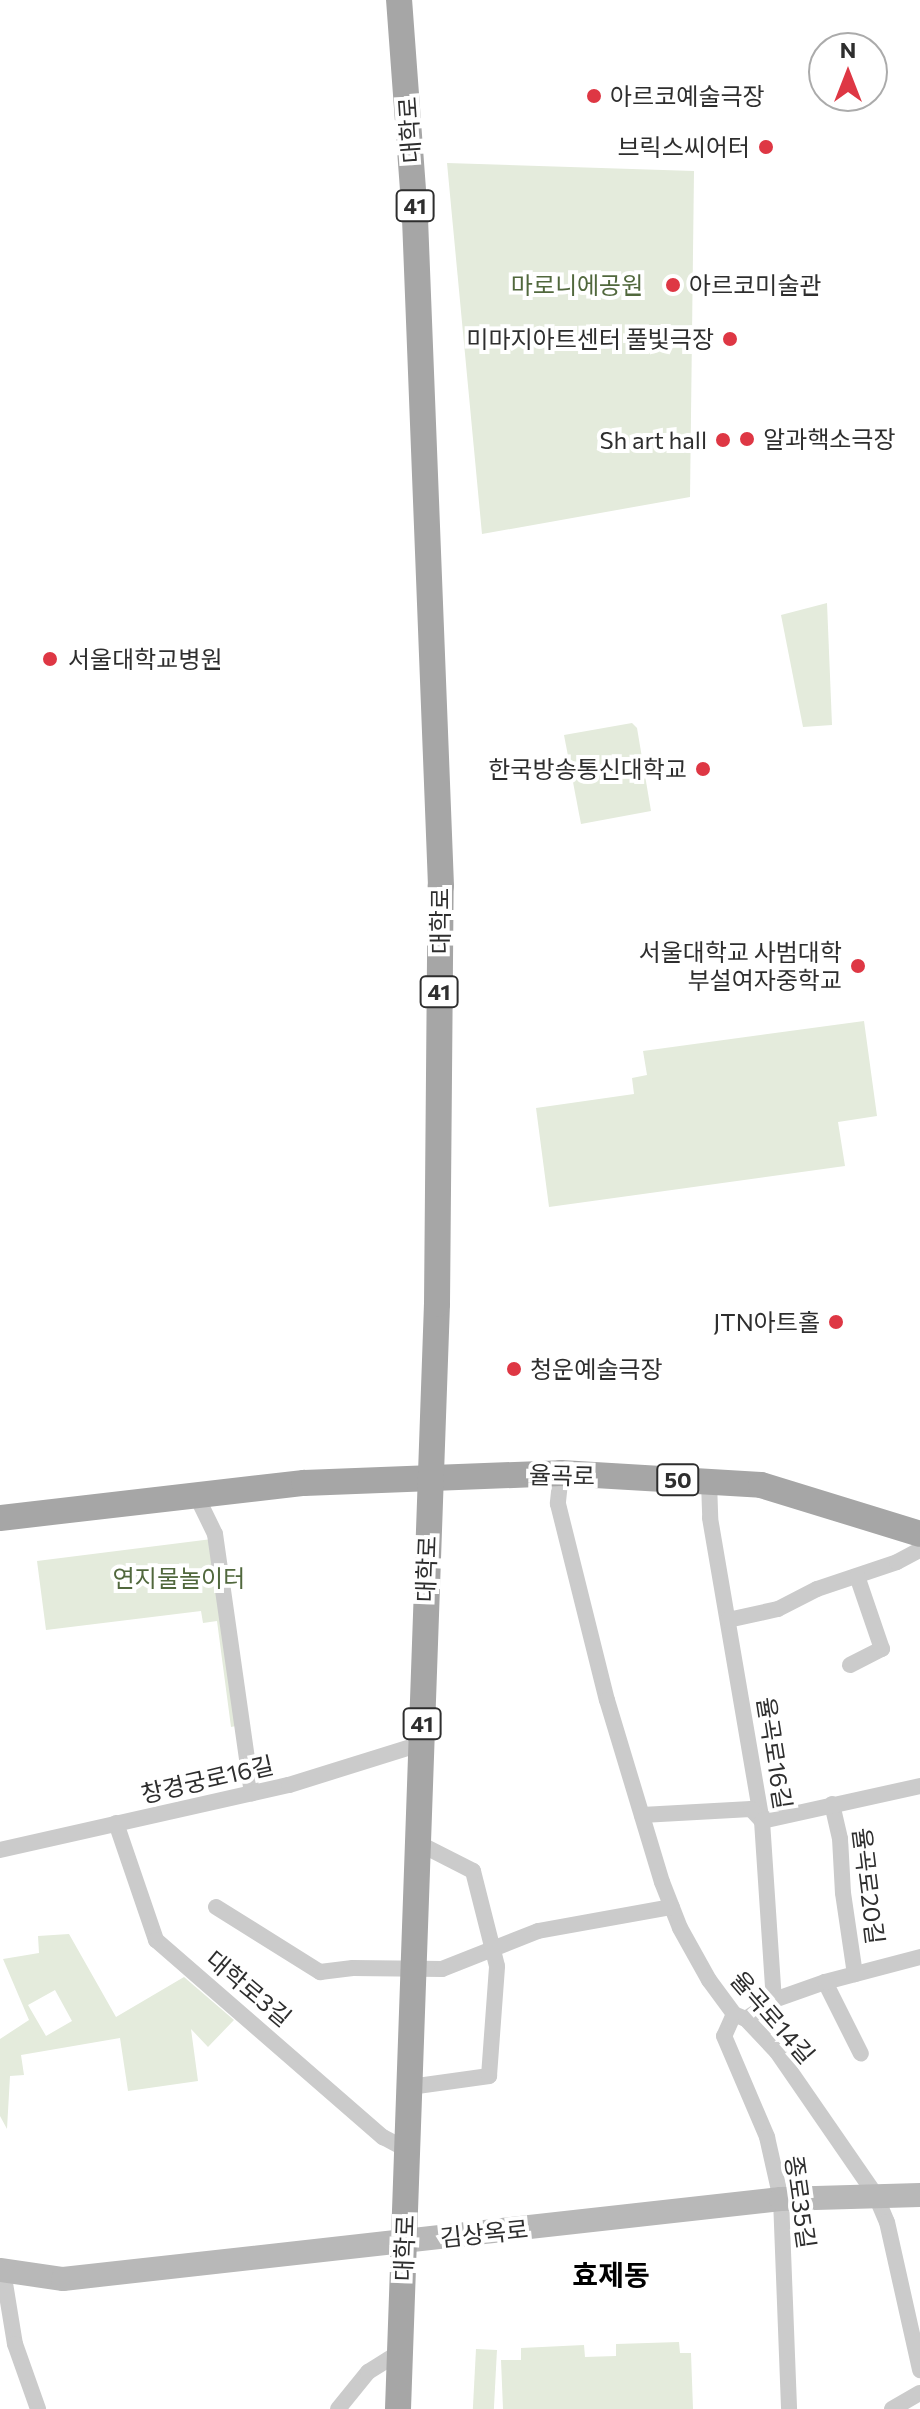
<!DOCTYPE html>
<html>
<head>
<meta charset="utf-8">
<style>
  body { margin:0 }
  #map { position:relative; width:920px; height:2409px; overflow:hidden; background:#fff; font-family:Commissioner,"Noto Sans KR",sans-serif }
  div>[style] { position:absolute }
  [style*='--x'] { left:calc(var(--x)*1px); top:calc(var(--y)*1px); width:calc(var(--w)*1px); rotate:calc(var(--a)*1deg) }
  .green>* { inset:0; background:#e4ebdc; transform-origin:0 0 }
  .street>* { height:16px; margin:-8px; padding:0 8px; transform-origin:8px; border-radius:8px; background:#cbcbcb }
  .secondary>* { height:24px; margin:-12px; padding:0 12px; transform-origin:12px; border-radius:12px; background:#b8b8b8 }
  .primary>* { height:26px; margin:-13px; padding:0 13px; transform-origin:13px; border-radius:13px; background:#a6a6a6 }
  .dots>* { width:22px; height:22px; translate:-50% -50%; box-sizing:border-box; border:4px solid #fff; border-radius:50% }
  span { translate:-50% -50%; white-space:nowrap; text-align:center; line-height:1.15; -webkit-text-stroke:8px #fff; paint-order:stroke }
  .shield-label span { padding:2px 6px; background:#fff; border:2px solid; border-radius:6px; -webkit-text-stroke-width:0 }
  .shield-label { font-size:22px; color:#2e2e2e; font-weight:700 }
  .poi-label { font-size:24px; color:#2e2e2e }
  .left { translate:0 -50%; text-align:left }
  .right { translate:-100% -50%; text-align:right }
  .street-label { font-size:24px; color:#2e2e2e }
  .park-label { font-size:24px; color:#51683d }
  .quarter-label { font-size:28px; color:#000; font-weight:700 }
  .north { position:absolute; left:808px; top:32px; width:80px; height:80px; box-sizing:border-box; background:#fff; border:2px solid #ababab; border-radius:50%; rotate:0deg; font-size:22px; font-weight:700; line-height:32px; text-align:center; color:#2e2e2e }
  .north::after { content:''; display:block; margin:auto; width:28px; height:36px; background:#de3744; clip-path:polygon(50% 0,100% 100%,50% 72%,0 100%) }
</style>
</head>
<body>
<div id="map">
  <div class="green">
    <div style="clip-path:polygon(447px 163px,694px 171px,690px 497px,482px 534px)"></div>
    <div style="clip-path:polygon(827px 603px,832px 725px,803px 727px,781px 615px)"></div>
    <div style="clip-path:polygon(632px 723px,637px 728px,651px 811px,581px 824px,564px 735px)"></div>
    <div style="clip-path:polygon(864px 1021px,877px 1116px,838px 1122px,845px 1166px,549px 1207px,536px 1108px,634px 1094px,632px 1078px,647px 1075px,643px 1051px)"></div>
    <div style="clip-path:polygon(212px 1539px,236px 1726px,231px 1727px,217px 1621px,203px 1623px,201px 1611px,46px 1630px,37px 1561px)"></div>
    <div style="clip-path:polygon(evenodd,69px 1934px,116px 2017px,184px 1977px,234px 2020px,208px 2047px,191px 2029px,198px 2081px,128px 2091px,120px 2038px,21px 2055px,24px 2075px,10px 2076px,7px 2129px,0 2116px,0 2039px,29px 2020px,3px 1959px,39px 1953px,38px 1936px,69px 1934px,55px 1990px,72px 2021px,46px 2036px,28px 2005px,55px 1990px)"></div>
    <div style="clip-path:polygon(679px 2342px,680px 2353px,691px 2353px,693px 2409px,503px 2409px,501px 2360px,521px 2360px,521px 2348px,584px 2345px,585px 2357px,616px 2356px,616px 2344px)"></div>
    <div style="left:476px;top:2349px;width:21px;height:61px;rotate:3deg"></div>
  </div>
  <div class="street">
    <div style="--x:561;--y:1473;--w:31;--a:96"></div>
    <div style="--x:558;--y:1504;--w:202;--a:76"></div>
    <div style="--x:607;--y:1700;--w:190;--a:73.2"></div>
    <div style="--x:662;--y:1882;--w:49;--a:68.6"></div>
    <div style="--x:680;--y:1928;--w:60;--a:60.9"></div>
    <div style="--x:709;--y:1980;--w:42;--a:53.7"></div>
    <div style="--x:734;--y:2014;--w:13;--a:23"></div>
    <div style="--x:746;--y:2019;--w:45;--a:46.8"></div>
    <div style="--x:777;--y:2052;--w:173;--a:55.4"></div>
    <div style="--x:875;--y:2194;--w:30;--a:67"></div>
    <div style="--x:887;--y:2222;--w:152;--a:77.4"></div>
    <div style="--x:709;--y:1482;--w:36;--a:88"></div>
    <div style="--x:710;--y:1518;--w:307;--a:80.3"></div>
    <div style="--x:762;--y:1821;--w:179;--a:86.2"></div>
    <div style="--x:196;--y:1495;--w:43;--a:64"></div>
    <div style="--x:215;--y:1534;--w:262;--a:81.9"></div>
    <div style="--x:728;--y:1620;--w:51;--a:-12.4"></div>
    <div style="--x:778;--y:1609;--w:44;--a:-27.1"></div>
    <div style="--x:817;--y:1589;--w:84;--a:-18.6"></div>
    <div style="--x:897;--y:1562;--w:26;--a:-28"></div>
    <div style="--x:850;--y:1665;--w:36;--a:-27"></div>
    <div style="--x:882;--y:1649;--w:77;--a:-108.9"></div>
    <div style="--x:832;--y:1804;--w:35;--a:77"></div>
    <div style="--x:840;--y:1838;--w:55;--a:86.9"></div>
    <div style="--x:843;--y:1893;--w:82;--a:81.6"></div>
    <div style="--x:642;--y:1815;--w:109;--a:-3.2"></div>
    <div style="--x:751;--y:1809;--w:16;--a:47"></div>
    <div style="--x:762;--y:1821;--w:162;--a:-12.5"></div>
    <div style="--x:116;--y:1823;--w:124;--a:71.1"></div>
    <div style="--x:156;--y:1940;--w:301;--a:41"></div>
    <div style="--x:383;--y:2137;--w:27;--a:28"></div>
    <div style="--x:0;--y:1850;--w:296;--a:-12.7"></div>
    <div style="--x:289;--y:1785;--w:138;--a:-17.3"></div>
    <div style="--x:216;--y:1907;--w:123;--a:32"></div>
    <div style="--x:320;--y:1972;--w:33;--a:-7"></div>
    <div style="--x:353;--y:1968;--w:89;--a:0.6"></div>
    <div style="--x:442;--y:1969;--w:103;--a:-21.6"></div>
    <div style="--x:538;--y:1931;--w:136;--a:-10.2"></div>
    <div style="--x:825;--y:1982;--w:80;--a:63.4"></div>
    <div style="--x:734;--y:2014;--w:24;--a:114"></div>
    <div style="--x:724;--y:2036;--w:110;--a:66.9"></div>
    <div style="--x:767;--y:2137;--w:64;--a:77.3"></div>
    <div style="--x:781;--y:2199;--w:210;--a:87.8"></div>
    <div style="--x:746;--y:2019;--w:34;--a:-34"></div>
    <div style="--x:774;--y:2000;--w:54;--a:-19.4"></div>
    <div style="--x:825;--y:1982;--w:98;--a:-14.7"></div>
    <div style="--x:410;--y:2087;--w:80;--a:-7.9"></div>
    <div style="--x:489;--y:2076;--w:110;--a:-85.8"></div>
    <div style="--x:497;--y:1966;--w:98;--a:-104.2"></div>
    <div style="--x:473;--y:1871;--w:62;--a:-153"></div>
    <div style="--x:3;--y:2271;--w:74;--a:80.7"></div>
    <div style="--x:15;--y:2344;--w:69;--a:70.5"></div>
    <div style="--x:338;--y:2409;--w:48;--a:-51"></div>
    <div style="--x:368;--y:2372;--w:38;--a:-32"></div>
    <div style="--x:892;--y:2409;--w:32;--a:-30"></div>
  </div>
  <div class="secondary">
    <div style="--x:0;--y:2270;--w:64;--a:8.1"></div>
    <div style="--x:63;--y:2279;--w:722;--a:-6.36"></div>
    <div style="--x:781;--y:2199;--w:139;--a:-1.6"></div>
  </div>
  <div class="primary">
    <div style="--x:0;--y:1518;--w:306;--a:-6.6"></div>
    <div style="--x:304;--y:1483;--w:257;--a:-2.2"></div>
    <div style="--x:561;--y:1473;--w:200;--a:3.4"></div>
    <div style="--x:761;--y:1485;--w:166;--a:17.1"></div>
    <div style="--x:398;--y:2409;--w:1106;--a:-87.98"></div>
    <div style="--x:437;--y:1304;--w:418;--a:-89.5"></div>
    <div style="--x:441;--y:886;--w:670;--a:-92.23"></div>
    <div style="--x:415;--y:217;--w:218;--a:-94.2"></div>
  </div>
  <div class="dots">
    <div style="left:594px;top:96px;background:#de3744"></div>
    <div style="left:766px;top:147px;background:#de3744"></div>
    <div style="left:673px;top:285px;background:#de3744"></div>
    <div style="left:730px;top:339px;background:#de3744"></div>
    <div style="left:747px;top:439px;background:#de3744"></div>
    <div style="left:723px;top:440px;background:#de3744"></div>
    <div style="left:50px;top:659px;background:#de3744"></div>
    <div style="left:703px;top:769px;background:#de3744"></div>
    <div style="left:858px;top:966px;background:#de3744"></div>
    <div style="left:836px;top:1322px;background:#de3744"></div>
    <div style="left:514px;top:1369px;background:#de3744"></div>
  </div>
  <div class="shield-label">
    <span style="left:415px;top:206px">41</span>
    <span style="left:439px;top:992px">41</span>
    <span style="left:678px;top:1480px">50</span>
    <span style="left:422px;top:1724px">41</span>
  </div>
  <div class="poi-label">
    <span class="left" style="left:610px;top:96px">아르코예술극장</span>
    <span class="right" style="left:750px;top:147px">브릭스씨어터</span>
    <span class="left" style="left:689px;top:285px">아르코미술관</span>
    <span class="right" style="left:714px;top:339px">미마지아트센터 풀빛극장</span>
    <span class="left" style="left:763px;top:439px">알과핵소극장</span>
    <span class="right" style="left:707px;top:440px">Sh art hall</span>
    <span class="left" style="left:68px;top:659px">서울대학교병원</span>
    <span class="right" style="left:687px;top:769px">한국방송통신대학교</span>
    <span class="right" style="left:842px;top:966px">서울대학교 사범대학<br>부설여자중학교</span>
    <span class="right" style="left:820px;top:1322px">JTN아트홀</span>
    <span class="left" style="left:530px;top:1369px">청운예술극장</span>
  </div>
  <div class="street-label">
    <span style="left:409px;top:130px;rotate:-94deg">대학로</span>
    <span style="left:440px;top:921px;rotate:-90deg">대학로</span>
    <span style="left:562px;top:1475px;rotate:1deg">율곡로</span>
    <span style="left:426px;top:1569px;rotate:-88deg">대학로</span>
    <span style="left:775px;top:1753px;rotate:81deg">율곡로16길</span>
    <span style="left:207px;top:1779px;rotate:-13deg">창경궁로16길</span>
    <span style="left:869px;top:1886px;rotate:83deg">율곡로20길</span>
    <span style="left:249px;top:1988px;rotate:40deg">대학로3길</span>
    <span style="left:773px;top:2017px;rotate:49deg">율곡로14길</span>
    <span style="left:801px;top:2202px;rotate:82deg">종로35길</span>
    <span style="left:484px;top:2233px;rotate:-6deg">김상옥로</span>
    <span style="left:404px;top:2248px;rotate:-88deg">대학로</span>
  </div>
  <div class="park-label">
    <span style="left:577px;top:285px">마로니에공원</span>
    <span style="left:179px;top:1578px">연지물놀이터</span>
  </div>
  <div class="quarter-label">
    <span style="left:611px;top:2274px">효제동</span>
  </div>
  <div class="north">N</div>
</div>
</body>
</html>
